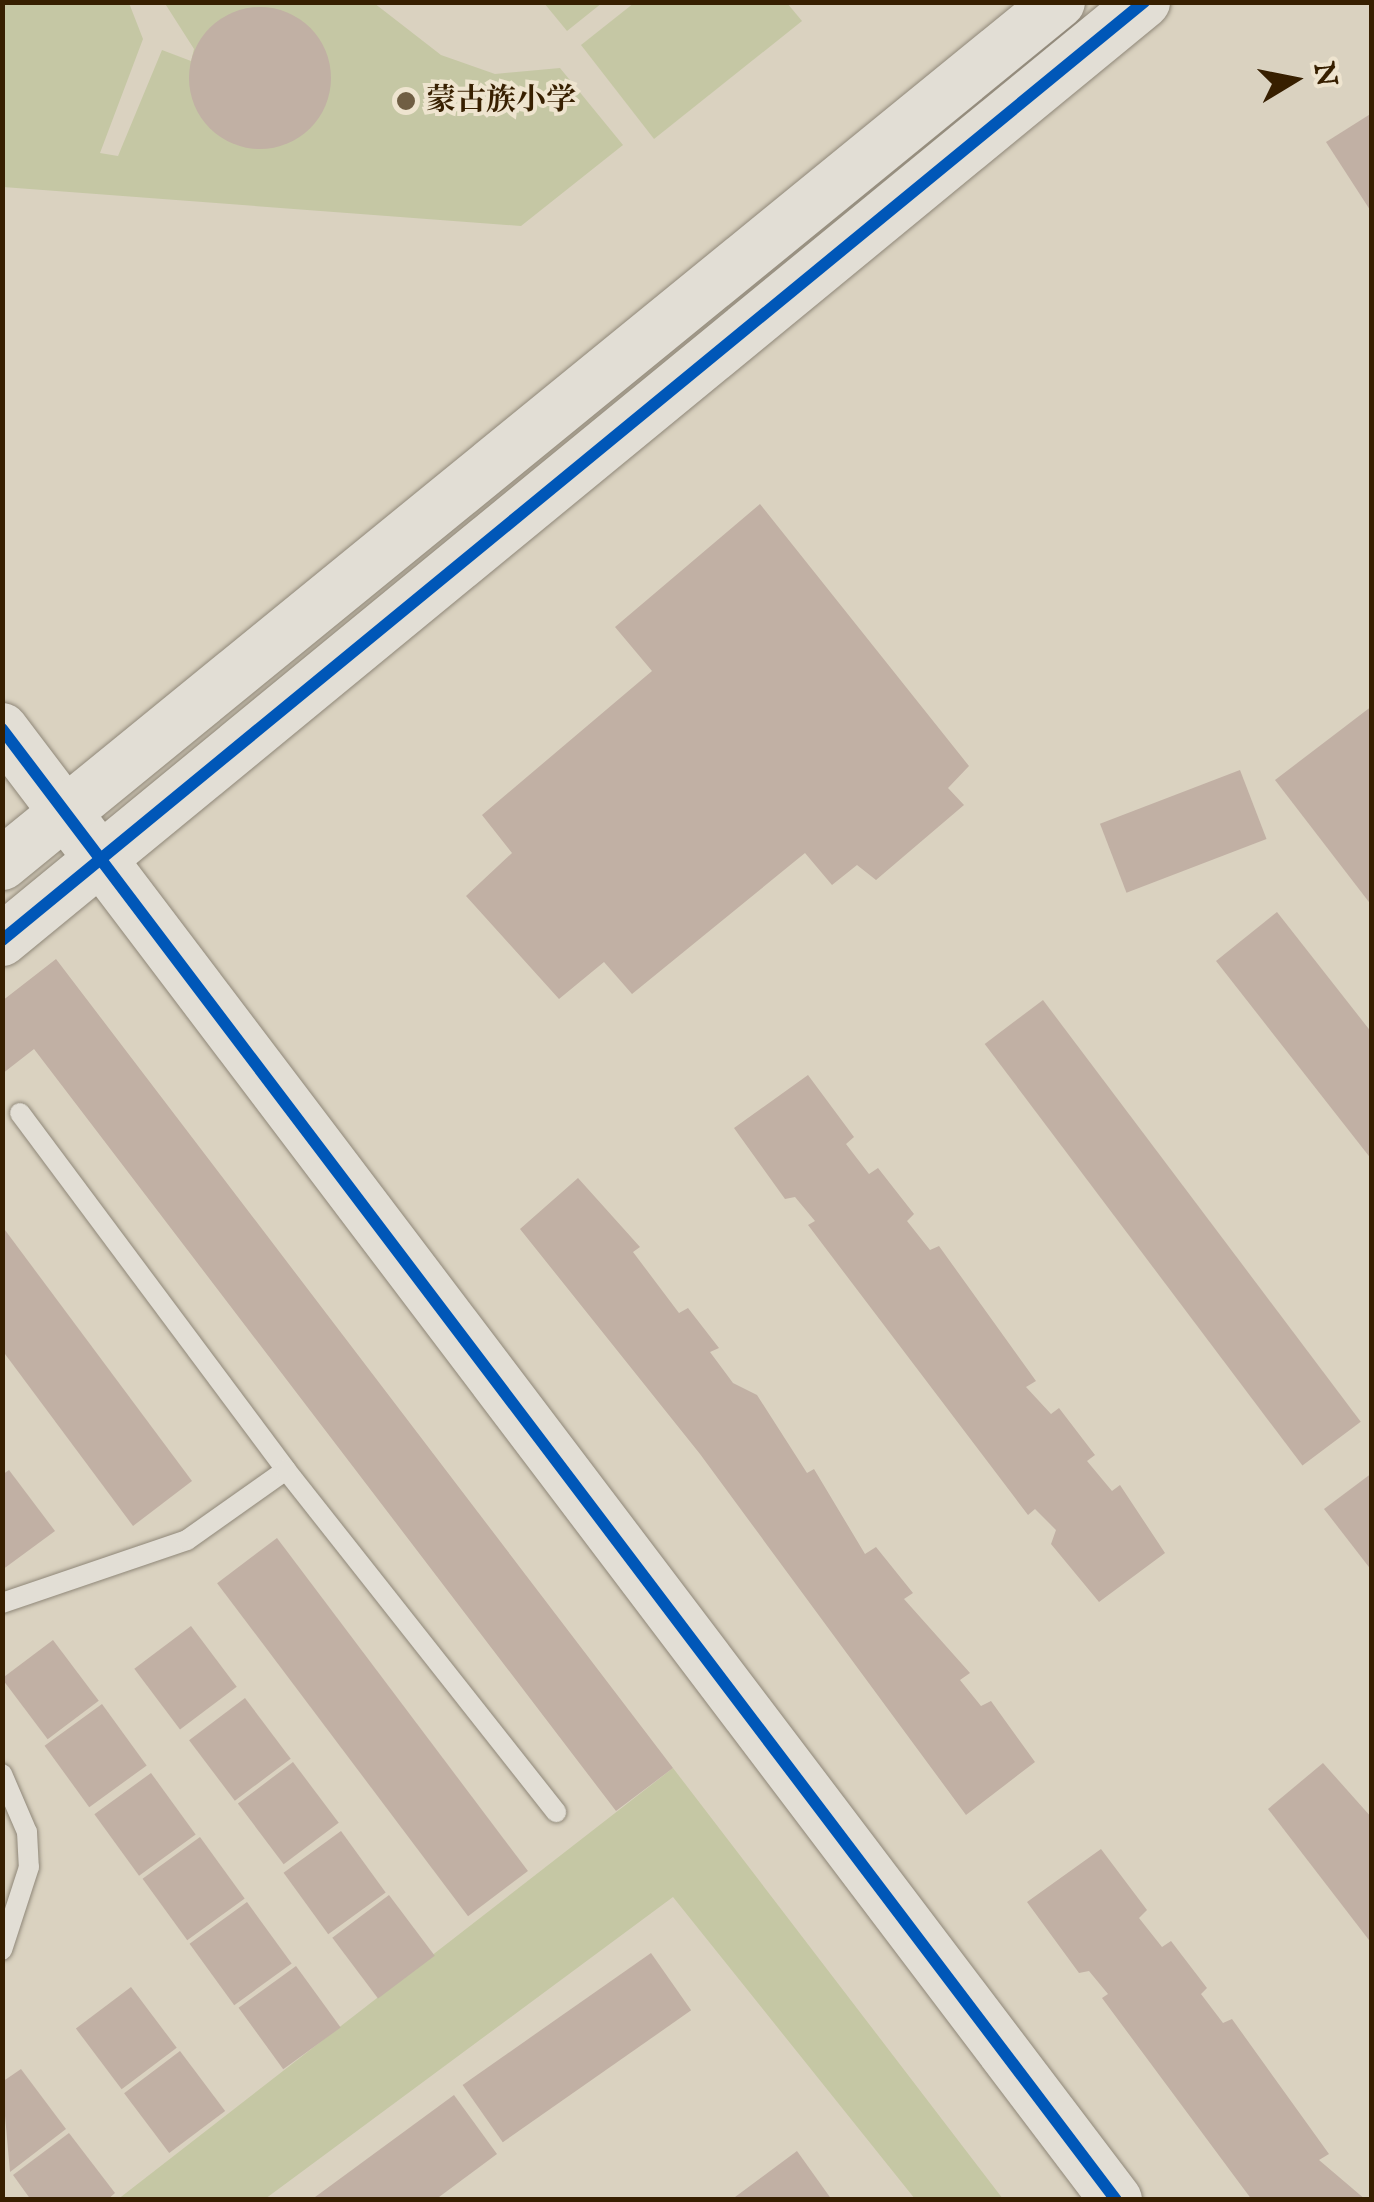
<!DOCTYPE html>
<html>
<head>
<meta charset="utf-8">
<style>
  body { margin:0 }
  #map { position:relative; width:1374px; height:2202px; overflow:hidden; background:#dad2c0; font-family:"IM FELL English","Noto Serif SC",serif }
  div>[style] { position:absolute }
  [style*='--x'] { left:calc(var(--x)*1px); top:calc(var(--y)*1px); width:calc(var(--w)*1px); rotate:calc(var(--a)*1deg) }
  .green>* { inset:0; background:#c5c7a4 }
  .building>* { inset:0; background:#c1b0a4; transform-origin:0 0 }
  .round { border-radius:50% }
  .roads { filter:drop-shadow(0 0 2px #8f8778) drop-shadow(0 0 2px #8f8778) }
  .service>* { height:20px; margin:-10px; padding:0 10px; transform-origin:10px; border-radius:10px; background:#e2ded5 }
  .tertiary>* { height:52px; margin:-26px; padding:0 26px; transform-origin:26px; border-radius:26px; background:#e2ded5 }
  .cycleway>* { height:12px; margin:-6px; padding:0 6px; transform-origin:6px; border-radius:6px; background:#0057b8 }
  .dots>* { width:28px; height:28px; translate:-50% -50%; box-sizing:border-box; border:5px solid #eee4cf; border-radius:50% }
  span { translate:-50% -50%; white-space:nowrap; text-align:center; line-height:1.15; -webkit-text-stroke:8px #eee4cf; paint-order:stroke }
  .poi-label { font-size:30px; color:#371f00; font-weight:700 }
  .left { translate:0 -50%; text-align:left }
  .frame { position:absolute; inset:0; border:5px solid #371f00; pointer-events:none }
  .north { position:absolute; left:1244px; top:30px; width:100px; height:100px; -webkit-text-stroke:8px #eee4cf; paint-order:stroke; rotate:80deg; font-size:28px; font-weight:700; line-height:40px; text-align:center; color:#371f00 }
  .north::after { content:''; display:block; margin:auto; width:35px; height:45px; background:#371f00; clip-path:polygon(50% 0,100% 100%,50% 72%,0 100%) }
</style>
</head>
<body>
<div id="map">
  <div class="green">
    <div style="clip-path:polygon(164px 2px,374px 3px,441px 55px,495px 74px,560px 68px,623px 145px,521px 226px,3px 187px,3px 3px,129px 3px,143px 39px,100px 153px,118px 156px,162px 50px,191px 61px,194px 49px)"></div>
    <div style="clip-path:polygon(544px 3px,602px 3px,567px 31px)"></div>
    <div style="clip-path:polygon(634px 3px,787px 3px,802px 21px,654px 139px,581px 45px)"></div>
    <div style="clip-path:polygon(673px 1768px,1003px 2199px,915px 2199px,673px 1897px,265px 2199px,117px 2200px)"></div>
  </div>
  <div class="building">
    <div class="round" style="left:189px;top:7px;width:142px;height:142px"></div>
    <div style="clip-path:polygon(1372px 113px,1372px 213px,1326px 142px)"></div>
    <div style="clip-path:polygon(760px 504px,969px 766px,948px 788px,964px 805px,876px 880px,857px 865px,832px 885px,805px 853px,632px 994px,604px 962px,559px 999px,466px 896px,512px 853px,482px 815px,652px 671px,615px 627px)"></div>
    <div style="clip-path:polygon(1372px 706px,1372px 906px,1275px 780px)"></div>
    <div style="left:1240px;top:770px;width:74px;height:150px;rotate:69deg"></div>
    <div style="clip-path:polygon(1277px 912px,1372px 1033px,1372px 1160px,1216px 961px)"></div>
    <div style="clip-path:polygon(56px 959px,673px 1768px,616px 1811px,34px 1049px,2px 1074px,2px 1001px)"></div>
    <div style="left:1043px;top:1000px;width:528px;height:73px;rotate:53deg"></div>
    <div style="clip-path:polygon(808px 1075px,854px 1137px,846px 1144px,869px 1174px,878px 1168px,914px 1214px,907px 1221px,930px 1250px,939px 1246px,1036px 1381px,1026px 1387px,1051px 1414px,1059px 1408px,1095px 1455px,1087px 1461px,1112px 1491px,1120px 1485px,1165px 1553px,1099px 1602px,1051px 1544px,1056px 1530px,1035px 1509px,1028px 1515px,808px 1225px,815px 1221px,795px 1197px,785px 1199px,734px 1128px)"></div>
    <div style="clip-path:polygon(578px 1178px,640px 1247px,633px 1252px,679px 1313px,688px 1308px,719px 1348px,710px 1352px,733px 1383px,757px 1395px,807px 1473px,814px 1469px,865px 1554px,876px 1547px,913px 1593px,904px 1599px,970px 1673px,960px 1680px,981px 1706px,991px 1701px,1035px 1762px,966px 1815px,700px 1454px,520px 1229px)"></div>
    <div style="clip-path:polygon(2px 1226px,192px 1481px,133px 1526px,2px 1350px)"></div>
    <div style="clip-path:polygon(9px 1470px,55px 1531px,2px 1570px,2px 1475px)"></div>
    <div style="clip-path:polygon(1372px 1473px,1372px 1571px,1324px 1509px)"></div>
    <div style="left:277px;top:1538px;width:417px;height:75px;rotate:53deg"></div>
    <div style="left:191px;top:1626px;width:76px;height:71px;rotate:53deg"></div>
    <div style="left:53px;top:1640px;width:76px;height:64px;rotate:53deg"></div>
    <div style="left:245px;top:1698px;width:76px;height:70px;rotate:53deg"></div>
    <div style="left:102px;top:1704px;width:76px;height:71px;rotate:54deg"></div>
    <div style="left:293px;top:1762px;width:76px;height:69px;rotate:53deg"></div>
    <div style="clip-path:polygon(1323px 1763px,1372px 1818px,1372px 1944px,1268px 1809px)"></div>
    <div style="left:151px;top:1773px;width:76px;height:70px;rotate:54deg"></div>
    <div style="left:341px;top:1831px;width:76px;height:71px;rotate:54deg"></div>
    <div style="left:200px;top:1837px;width:76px;height:71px;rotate:54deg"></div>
    <div style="clip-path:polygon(1101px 1849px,1147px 1910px,1139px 1918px,1162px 1947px,1171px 1941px,1207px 1988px,1201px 1994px,1223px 2023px,1232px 2019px,1329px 2154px,1319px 2160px,1366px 2200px,1252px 2200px,1102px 1998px,1108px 1994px,1089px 1971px,1079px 1973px,1027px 1902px)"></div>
    <div style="left:389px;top:1895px;width:76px;height:71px;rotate:53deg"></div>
    <div style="left:247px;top:1902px;width:76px;height:71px;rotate:54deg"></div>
    <div style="left:651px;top:1953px;width:70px;height:230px;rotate:55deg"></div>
    <div style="left:296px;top:1966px;width:76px;height:71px;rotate:54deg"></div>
    <div style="left:131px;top:1987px;width:76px;height:69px;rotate:53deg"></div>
    <div style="left:180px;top:2051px;width:75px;height:70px;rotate:53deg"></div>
    <div style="clip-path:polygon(21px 2069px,66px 2129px,10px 2172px,2px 2082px)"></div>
    <div style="clip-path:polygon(454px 2095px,497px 2154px,435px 2200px,311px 2200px)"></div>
    <div style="clip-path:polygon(69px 2133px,115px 2193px,107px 2200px,31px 2200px,13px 2175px)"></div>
    <div style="clip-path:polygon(797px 2151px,832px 2200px,731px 2200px)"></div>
  </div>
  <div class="roads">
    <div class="service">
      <div style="--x:20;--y:1113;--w:445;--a:53.3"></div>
      <div style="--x:2;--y:1603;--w:195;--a:-18.8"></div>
      <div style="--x:187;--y:1540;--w:121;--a:-35.3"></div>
      <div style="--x:286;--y:1470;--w:436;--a:51.7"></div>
      <div style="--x:2;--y:1774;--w:63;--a:66.7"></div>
      <div style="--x:27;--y:1832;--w:35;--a:87"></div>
      <div style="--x:29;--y:1867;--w:87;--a:108"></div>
    </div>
    <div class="tertiary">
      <div style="--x:2;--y:729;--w:1845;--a:52.86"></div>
      <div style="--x:2;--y:864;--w:1364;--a:-39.2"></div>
      <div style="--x:2;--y:940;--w:1478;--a:-39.4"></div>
    </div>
  </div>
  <div class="cycleway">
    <div style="--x:2;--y:729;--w:1845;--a:52.86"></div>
    <div style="--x:2;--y:940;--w:1478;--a:-39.4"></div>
  </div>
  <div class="dots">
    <div style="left:406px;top:101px;background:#705e43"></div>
  </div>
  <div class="poi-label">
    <span class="left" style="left:426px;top:101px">蒙古族小学</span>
  </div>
  <div class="frame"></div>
  <div class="north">N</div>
</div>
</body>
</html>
